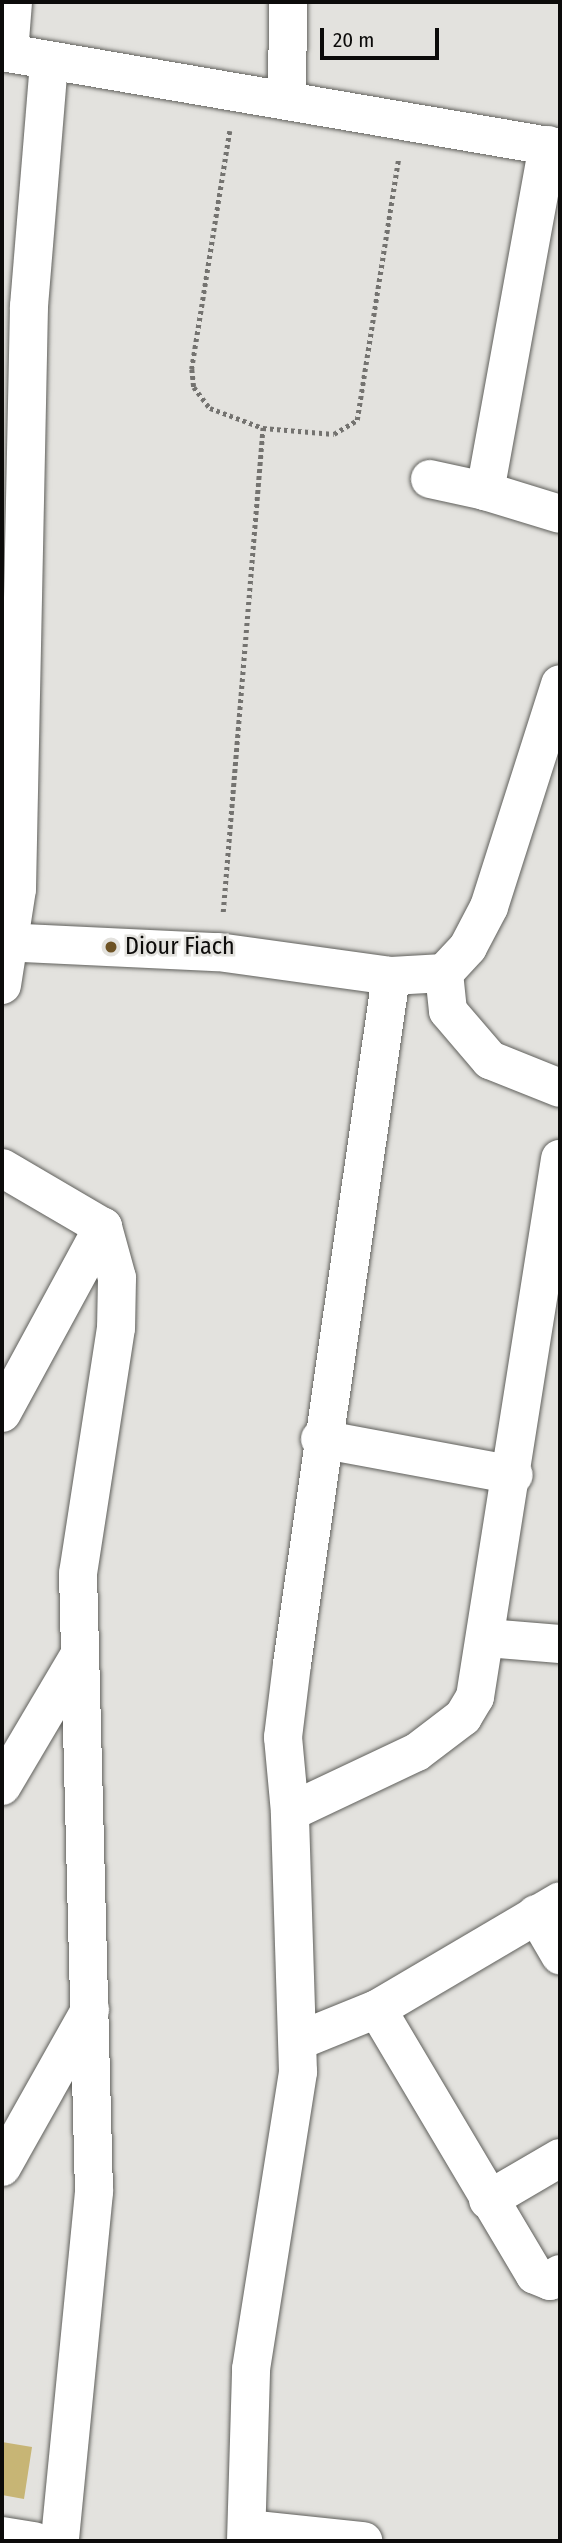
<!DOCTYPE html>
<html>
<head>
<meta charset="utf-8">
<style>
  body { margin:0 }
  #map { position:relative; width:562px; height:2543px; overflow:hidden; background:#e3e2de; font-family:"Fira Sans Condensed",sans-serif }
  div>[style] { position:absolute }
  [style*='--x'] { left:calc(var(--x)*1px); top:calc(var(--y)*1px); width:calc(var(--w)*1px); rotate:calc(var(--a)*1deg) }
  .building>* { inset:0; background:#c7b575 }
  .path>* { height:4.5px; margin-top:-2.25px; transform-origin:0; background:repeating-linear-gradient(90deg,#747370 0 3.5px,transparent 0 7px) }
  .roads { filter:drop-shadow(0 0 2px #60605c) drop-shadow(0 0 2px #60605c) }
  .minor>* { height:38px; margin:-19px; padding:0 19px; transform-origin:19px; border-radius:19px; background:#fff }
  .tertiary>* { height:38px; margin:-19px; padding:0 19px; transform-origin:19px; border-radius:19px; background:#fff }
  .dots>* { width:19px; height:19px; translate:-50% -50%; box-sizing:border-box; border:4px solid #e3e2de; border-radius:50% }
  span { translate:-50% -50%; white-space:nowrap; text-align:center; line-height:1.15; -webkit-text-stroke:5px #e3e2de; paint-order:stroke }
  .poi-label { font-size:24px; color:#0c0b0a }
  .left { translate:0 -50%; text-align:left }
  .frame { position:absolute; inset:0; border:4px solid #0c0b0a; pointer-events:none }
  .scale { position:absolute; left:320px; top:28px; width:119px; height:32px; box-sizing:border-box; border:4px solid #0c0b0a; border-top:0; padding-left:9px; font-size:21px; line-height:24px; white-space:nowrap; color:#0c0b0a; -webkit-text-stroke:5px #e3e2de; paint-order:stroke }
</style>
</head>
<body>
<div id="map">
  <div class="building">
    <div style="clip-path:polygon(2px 2442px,32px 2447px,24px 2499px,2px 2495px)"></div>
  </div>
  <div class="path">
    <div style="--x:230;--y:131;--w:241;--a:99.1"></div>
    <div style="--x:192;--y:369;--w:18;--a:84"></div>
    <div style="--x:194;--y:387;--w:26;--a:53"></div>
    <div style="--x:210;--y:408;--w:57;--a:20.7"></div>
    <div style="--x:263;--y:428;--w:71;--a:4.8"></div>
    <div style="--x:334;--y:434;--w:27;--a:-31"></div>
    <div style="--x:357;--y:420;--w:263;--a:-81"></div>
    <div style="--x:223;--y:912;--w:486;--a:-85.3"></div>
  </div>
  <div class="roads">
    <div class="minor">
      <div style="--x:9;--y:53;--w:51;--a:-85.5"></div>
      <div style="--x:287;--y:100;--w:98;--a:-89.4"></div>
      <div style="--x:548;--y:145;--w:352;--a:100.3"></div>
      <div style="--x:485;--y:491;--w:78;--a:17"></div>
      <div style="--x:430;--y:479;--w:56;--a:12.3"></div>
      <div style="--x:444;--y:973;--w:38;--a:84"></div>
      <div style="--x:448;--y:1011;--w:65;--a:49.4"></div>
      <div style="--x:490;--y:1060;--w:75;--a:21.8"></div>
      <div style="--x:391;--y:976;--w:695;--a:98.19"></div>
      <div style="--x:292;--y:1664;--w:74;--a:97"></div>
      <div style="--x:283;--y:1737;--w:75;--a:84.7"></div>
      <div style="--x:290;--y:1812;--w:140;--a:-25.3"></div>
      <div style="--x:417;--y:1752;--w:58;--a:-37.3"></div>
      <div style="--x:463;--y:1717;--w:23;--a:-59"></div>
      <div style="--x:475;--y:1697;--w:545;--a:-81.02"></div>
      <div style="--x:2;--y:1168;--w:117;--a:30.3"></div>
      <div style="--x:103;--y:1227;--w:53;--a:74.6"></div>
      <div style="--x:117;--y:1278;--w:50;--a:91.1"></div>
      <div style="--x:116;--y:1328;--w:248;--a:98.8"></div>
      <div style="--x:78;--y:1573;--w:619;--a:88.52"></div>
      <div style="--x:94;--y:2192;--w:351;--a:95.6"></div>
      <div style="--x:2;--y:1413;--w:212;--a:-61.5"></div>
      <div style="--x:320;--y:1439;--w:197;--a:10.5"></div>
      <div style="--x:487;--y:1638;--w:73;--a:4.7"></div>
      <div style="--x:2;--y:1786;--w:151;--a:-59.4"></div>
      <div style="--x:536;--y:1914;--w:48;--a:59.7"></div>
      <div style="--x:377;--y:2009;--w:309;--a:59.3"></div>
      <div style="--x:535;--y:2275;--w:16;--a:22"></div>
      <div style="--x:550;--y:2281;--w:12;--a:-35"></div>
      <div style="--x:298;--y:2041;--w:85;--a:-22.1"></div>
      <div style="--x:377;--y:2009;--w:212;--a:-30.5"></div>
      <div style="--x:2;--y:2167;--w:180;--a:-60.7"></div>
      <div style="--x:488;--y:2200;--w:83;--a:-30.3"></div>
      <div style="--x:247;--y:2529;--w:117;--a:5.9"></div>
      <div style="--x:2;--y:2536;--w:33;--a:9"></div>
      <div style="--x:246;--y:2541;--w:172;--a:-88.3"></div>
      <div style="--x:251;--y:2369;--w:301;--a:-81"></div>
      <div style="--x:298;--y:2072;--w:260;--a:-91.8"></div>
    </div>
    <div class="tertiary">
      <div style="--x:2;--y:52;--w:566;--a:9.76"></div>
      <div style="--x:2;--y:942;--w:216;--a:2.7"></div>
      <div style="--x:218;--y:952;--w:175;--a:7.9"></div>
      <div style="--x:391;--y:976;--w:53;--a:-3.2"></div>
      <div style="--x:444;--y:973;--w:35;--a:-47"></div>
      <div style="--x:468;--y:947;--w:45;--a:-62.3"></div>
      <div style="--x:489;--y:907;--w:234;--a:-72.3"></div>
      <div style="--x:2;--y:985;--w:97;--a:-81.1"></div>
      <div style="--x:17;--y:889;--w:583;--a:-88.82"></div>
      <div style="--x:29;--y:306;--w:246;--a:-85.3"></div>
    </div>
  </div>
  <div class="dots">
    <div style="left:111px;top:947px;background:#6e5325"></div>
  </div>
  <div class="poi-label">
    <span class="left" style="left:125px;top:947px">Diour Fiach</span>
  </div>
  <div class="frame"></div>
  <div class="scale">20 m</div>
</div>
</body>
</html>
